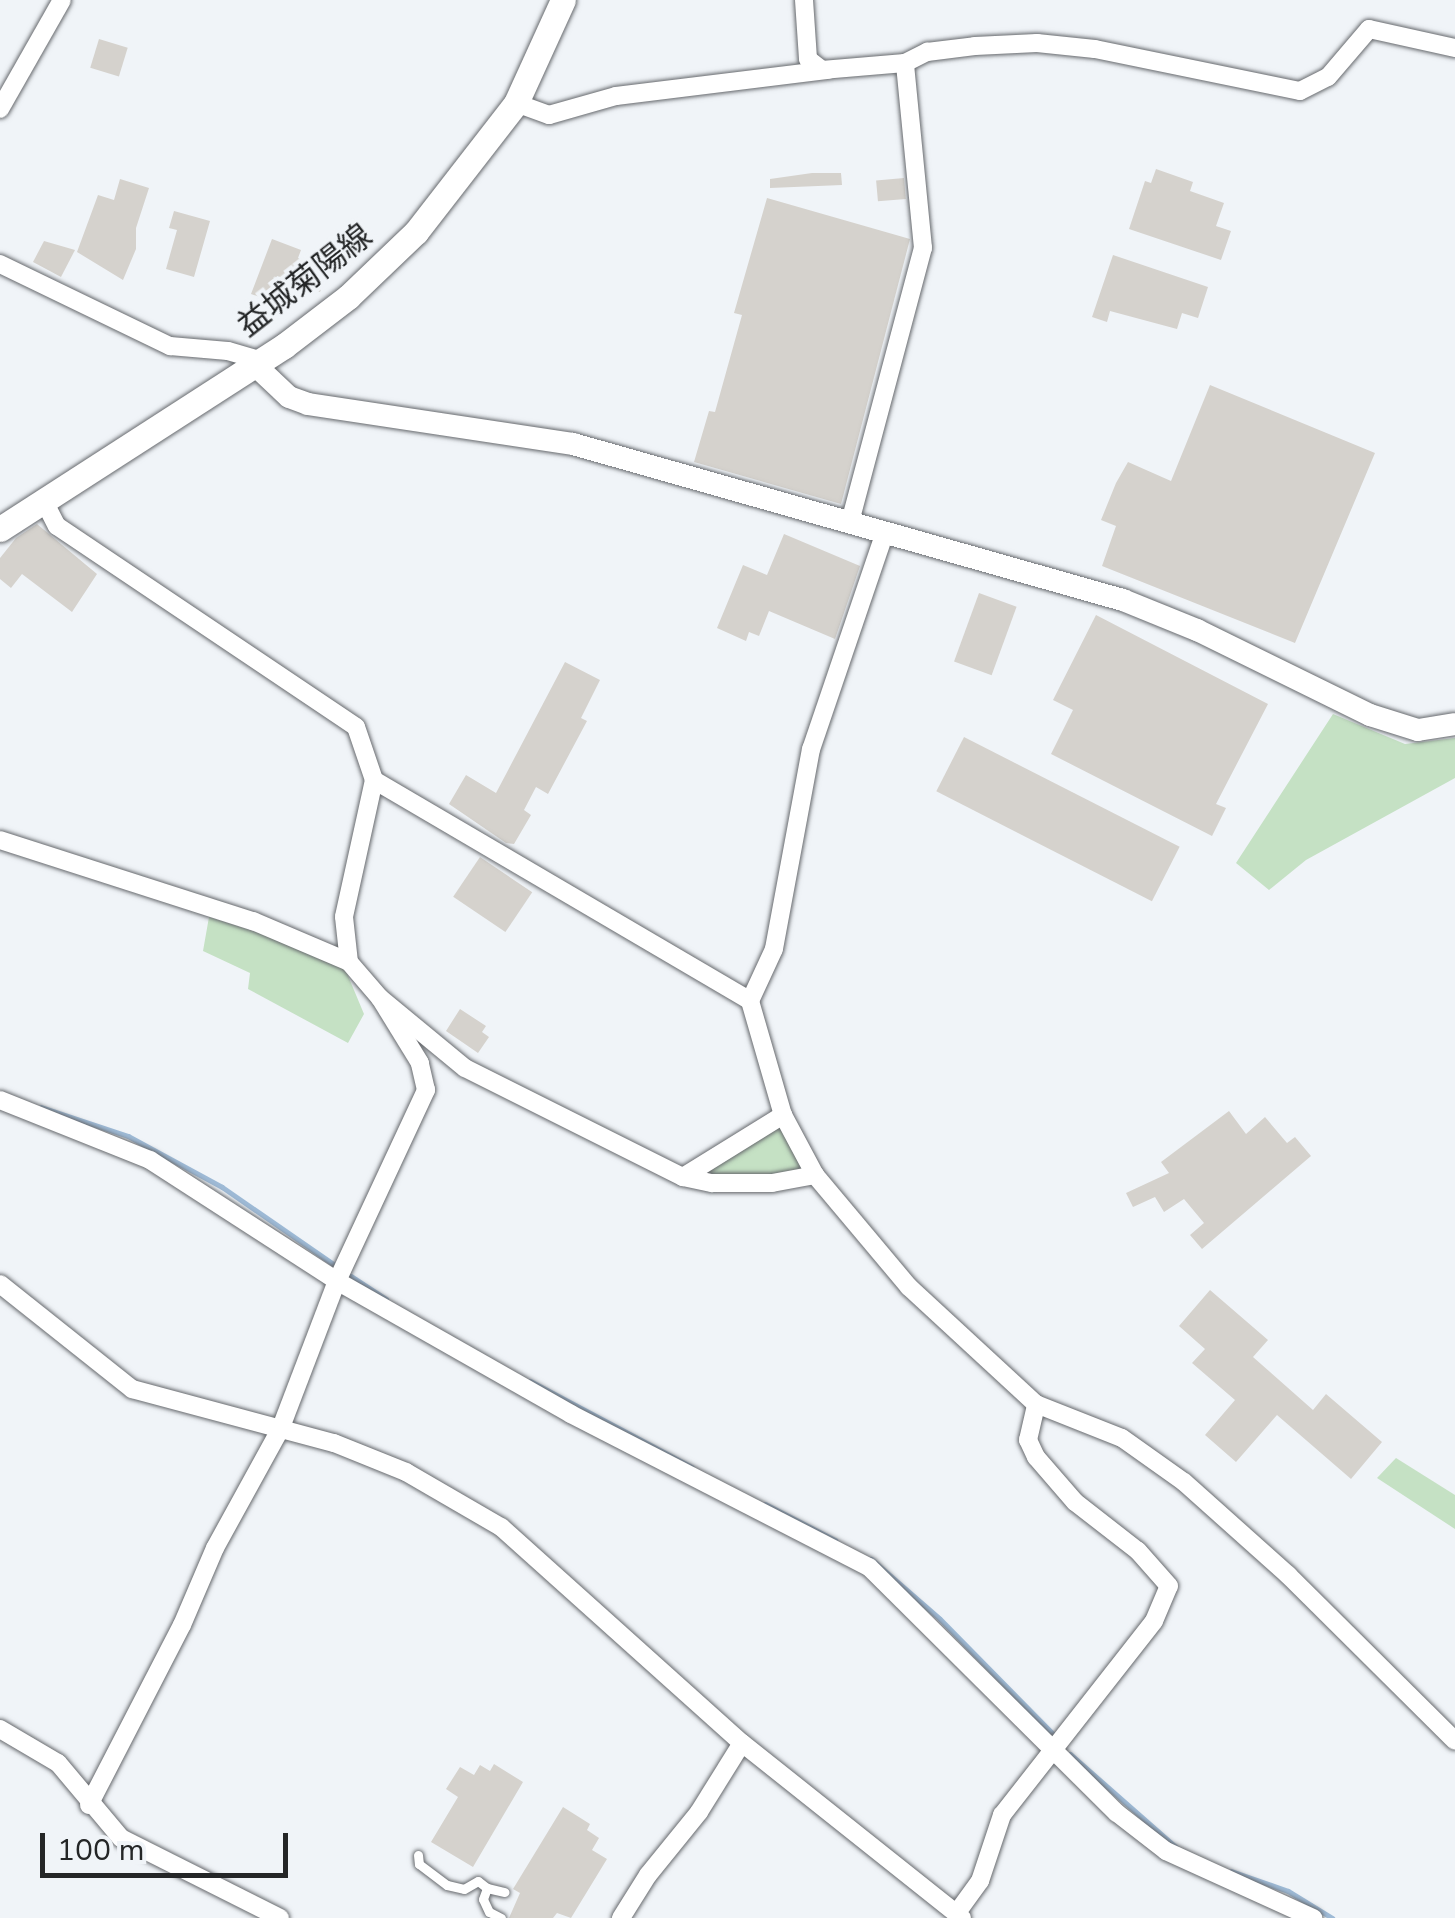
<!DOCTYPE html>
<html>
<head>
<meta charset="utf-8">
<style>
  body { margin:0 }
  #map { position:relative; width:1455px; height:1918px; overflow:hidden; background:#f0f4f8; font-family:"Nunito Sans","Noto Sans JP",sans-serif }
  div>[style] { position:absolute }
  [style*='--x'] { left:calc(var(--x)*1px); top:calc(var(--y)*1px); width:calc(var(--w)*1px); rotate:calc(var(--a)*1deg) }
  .green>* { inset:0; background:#c5e1c4 }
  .stream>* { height:5px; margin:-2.5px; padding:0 2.5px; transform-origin:2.5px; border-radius:2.5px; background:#9ebad6 }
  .building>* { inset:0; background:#d5d2cd; transform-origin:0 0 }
  .roads { filter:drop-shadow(0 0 2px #66696d) drop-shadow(0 0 2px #66696d) }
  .service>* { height:9px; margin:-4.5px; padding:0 4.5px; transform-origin:4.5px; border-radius:4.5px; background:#fff }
  .minor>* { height:18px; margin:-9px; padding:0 9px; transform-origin:9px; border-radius:9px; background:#fff }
  .tertiary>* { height:22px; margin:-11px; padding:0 11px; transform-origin:11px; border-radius:11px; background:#fff }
  .secondary>* { height:25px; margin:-12.5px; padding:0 12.5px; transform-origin:12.5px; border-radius:12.5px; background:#fff }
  span { translate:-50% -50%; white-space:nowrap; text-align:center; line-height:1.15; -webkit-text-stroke:8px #f0f4f8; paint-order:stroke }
  .street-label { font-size:32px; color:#242627 }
  .scale { position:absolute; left:40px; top:1833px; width:248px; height:45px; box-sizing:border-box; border:5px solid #242627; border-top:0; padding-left:12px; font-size:30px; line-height:35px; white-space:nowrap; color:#242627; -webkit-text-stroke:8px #f0f4f8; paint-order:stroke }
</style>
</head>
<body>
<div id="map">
  <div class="green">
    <div style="clip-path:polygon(1333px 714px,1405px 744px,1455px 738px,1455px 778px,1306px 860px,1269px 890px,1236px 863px)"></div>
    <div style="clip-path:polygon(209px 917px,341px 959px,364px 1014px,348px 1043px,248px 989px,250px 973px,203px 951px)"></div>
    <div style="clip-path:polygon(782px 1122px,805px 1167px,792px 1174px,699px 1174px)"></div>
    <div style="clip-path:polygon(1396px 1458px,1455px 1495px,1455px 1529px,1377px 1478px)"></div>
  </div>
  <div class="stream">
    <div style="--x:41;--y:1107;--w:92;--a:18.4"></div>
    <div style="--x:128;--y:1136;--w:107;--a:28.5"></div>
    <div style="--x:222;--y:1187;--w:139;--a:34.7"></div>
    <div style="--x:351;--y:1276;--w:42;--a:33.3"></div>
    <div style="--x:530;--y:1381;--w:183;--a:28"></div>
    <div style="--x:765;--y:1504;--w:79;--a:27.2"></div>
    <div style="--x:871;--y:1559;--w:91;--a:41"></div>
    <div style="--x:940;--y:1619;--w:160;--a:45.5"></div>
    <div style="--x:1070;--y:1754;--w:141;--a:41.3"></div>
    <div style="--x:1231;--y:1871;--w:60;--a:19.3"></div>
    <div style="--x:1288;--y:1891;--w:52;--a:31.5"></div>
  </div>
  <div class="building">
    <div style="left:99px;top:39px;width:30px;height:30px;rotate:17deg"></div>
    <div style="clip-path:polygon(1156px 169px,1193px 182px,1190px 191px,1224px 203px,1216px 226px,1231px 231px,1221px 260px,1129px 229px,1145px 181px,1151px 183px)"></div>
    <div style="clip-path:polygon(812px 173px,841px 173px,842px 185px,770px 188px,770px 179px)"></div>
    <div style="left:904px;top:178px;width:21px;height:28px;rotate:85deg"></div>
    <div style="clip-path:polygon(120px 179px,149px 188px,136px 228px,136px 249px,123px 280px,77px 252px,98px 195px,114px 200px)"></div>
    <div style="clip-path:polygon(767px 198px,910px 239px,841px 504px,694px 462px,709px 411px,715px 412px,742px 315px,734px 313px)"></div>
    <div style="clip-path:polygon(174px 211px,210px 221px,194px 277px,166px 269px,177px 230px,169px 228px)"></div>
    <div style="clip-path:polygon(272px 239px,301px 250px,298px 258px,327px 273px,320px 292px,277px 276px,268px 300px,251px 294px)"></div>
    <div style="clip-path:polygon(44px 241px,75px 250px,61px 277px,33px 262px)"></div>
    <div style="clip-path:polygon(1113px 255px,1208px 287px,1198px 318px,1182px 313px,1177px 329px,1110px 311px,1107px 322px,1092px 317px)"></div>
    <div style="clip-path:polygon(1210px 385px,1375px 453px,1295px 643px,1102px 566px,1116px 526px,1101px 520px,1116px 483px,1128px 462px,1171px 481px)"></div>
    <div style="clip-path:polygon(37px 524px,97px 574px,72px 612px,22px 574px,11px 588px,0 579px,0 558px,16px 538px)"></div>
    <div style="clip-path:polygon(784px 534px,860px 566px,835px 639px,769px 611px,759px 636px,749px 632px,746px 641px,717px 628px,743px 565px,767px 575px)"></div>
    <div style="left:979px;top:593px;width:40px;height:73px;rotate:20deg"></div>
    <div style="clip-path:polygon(1096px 615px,1268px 704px,1216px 804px,1226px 808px,1212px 836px,1051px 754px,1073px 710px,1053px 700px)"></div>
    <div style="clip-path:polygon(565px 662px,600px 680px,581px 718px,587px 721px,548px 794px,536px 787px,524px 810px,531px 815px,514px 844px,506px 843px,449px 804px,466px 775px,496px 793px)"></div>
    <div style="left:964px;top:737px;width:242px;height:61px;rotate:27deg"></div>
    <div style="left:480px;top:857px;width:63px;height:48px;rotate:34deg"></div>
    <div style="clip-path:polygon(460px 1009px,486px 1026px,482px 1032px,489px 1037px,478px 1053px,446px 1031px)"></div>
    <div style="clip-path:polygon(1229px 1111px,1246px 1134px,1265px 1117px,1287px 1143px,1295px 1137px,1311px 1156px,1202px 1249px,1190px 1235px,1204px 1223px,1184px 1199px,1164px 1212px,1155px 1197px,1133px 1207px,1126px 1193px,1169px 1173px,1161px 1162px)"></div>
    <div style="clip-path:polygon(1210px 1290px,1268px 1340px,1253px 1357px,1313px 1410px,1326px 1394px,1382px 1442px,1351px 1479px,1277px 1415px,1236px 1462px,1205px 1435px,1235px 1400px,1192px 1363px,1205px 1349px,1179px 1326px)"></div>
    <div style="clip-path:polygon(494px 1764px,523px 1782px,473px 1867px,431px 1842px,458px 1797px,446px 1789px,460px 1767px,474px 1775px,480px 1765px,490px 1771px)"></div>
    <div style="clip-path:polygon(563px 1807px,590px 1824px,587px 1830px,599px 1838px,592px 1850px,607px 1859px,571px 1918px,557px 1913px,553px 1918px,509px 1918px,520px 1893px,513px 1889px)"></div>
  </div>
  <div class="roads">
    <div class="service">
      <div style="--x:418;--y:1855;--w:9;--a:84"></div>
      <div style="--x:419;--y:1864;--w:35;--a:37"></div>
      <div style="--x:447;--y:1885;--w:17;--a:13"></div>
      <div style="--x:464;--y:1889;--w:16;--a:-30"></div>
      <div style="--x:478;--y:1881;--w:11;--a:38"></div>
      <div style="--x:501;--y:1918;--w:13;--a:-153"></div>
      <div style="--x:489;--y:1912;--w:14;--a:-115"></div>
      <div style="--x:483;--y:1899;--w:12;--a:-70"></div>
      <div style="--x:487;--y:1888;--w:18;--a:13"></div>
    </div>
    <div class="minor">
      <div style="--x:804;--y:0;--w:59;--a:86.1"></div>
      <div style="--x:808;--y:59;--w:18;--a:38"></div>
      <div style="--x:822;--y:70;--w:83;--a:-4.8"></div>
      <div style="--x:905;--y:63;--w:25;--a:-27"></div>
      <div style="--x:927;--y:52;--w:48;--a:-7.1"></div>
      <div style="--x:975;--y:46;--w:62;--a:-2.8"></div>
      <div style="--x:1037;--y:43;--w:58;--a:5.9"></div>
      <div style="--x:1095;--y:49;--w:209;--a:11.6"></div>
      <div style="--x:1300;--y:91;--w:31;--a:-27"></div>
      <div style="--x:1328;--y:77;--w:63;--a:-49.5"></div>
      <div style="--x:1369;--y:29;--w:88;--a:12.5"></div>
      <div style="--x:516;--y:103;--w:35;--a:20"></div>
      <div style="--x:549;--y:115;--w:70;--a:-15.8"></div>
      <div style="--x:616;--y:96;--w:214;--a:-7"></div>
      <div style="--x:0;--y:109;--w:125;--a:-60.4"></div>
      <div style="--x:0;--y:264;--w:189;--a:25.8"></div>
      <div style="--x:170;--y:346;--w:58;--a:4.9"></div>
      <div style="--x:228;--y:351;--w:32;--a:16"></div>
      <div style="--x:44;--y:501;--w:28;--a:63"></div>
      <div style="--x:57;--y:526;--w:360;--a:33.9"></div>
      <div style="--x:356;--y:727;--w:56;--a:71.2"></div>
      <div style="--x:374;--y:780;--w:140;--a:102.4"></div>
      <div style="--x:344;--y:917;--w:45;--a:83.7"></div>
      <div style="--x:850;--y:522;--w:284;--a:-75.1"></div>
      <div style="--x:923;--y:248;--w:186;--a:-95.6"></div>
      <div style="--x:885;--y:532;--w:229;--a:108.8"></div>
      <div style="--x:811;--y:749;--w:203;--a:100.5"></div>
      <div style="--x:774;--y:949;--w:57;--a:114.8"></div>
      <div style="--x:750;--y:1001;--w:119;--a:73.9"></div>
      <div style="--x:783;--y:1115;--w:68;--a:61.9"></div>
      <div style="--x:815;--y:1175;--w:146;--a:50"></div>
      <div style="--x:909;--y:1287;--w:173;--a:42.7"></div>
      <div style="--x:1036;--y:1404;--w:92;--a:21.6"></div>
      <div style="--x:1122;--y:1438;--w:76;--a:35.4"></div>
      <div style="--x:1184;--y:1482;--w:140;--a:41.8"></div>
      <div style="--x:1288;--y:1575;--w:235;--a:44.8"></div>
      <div style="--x:374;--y:780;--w:436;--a:30.4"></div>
      <div style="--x:0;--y:840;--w:266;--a:17.8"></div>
      <div style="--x:253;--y:921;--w:104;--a:23.1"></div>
      <div style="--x:349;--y:962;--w:48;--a:49.3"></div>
      <div style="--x:380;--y:998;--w:110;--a:39.5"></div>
      <div style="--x:465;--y:1068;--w:244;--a:26.6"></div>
      <div style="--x:683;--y:1177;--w:118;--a:-31.8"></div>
      <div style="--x:0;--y:1100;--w:162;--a:21.8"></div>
      <div style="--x:150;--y:1160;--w:223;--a:32.9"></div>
      <div style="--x:337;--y:1281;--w:269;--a:29.6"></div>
      <div style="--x:571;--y:1414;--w:335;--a:27.2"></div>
      <div style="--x:869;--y:1567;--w:349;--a:44.8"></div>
      <div style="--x:1117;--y:1813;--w:62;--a:37.8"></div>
      <div style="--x:1166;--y:1851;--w:162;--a:24.5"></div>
      <div style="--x:683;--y:1177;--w:30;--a:12"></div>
      <div style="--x:712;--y:1183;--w:60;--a:0"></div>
      <div style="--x:772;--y:1183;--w:44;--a:-10.5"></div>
      <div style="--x:0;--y:1284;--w:169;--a:38.5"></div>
      <div style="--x:132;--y:1389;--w:209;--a:15"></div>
      <div style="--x:334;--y:1443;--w:78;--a:21.9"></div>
      <div style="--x:406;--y:1472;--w:110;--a:30.1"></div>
      <div style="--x:501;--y:1527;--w:324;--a:41.9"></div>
      <div style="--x:742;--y:1743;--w:281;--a:38.5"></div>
      <div style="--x:0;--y:1729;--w:67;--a:30.4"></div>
      <div style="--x:58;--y:1763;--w:98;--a:50"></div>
      <div style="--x:121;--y:1838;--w:178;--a:26.7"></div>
      <div style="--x:89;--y:1805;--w:203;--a:-62.7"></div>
      <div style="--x:182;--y:1625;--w:84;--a:-66.8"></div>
      <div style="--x:215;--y:1548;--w:135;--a:-61.2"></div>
      <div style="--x:280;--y:1430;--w:160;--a:-69.1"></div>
      <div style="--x:337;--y:1281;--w:211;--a:-65"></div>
      <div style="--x:426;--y:1090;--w:28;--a:-103"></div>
      <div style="--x:420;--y:1063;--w:76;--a:-121.6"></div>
      <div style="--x:956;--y:1914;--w:41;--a:-54"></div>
      <div style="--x:980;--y:1881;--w:70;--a:-71.6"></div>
      <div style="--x:1002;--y:1815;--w:246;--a:-51.9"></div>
      <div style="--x:1154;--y:1621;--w:38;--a:-67"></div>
      <div style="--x:1169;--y:1586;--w:47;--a:-131.5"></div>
      <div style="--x:1138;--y:1551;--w:80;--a:-142.1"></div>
      <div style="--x:1075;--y:1502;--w:60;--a:-130.9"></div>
      <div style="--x:1036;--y:1457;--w:19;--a:-115"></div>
      <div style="--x:1028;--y:1440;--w:37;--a:-77"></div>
      <div style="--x:621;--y:1918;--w:51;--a:-57.9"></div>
      <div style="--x:648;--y:1875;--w:81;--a:-51"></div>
      <div style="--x:699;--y:1812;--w:81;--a:-58.1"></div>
    </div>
    <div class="tertiary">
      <div style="--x:254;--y:364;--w:48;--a:43.3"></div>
      <div style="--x:289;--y:397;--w:20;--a:20"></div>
      <div style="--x:308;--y:404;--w:268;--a:8.6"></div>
      <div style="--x:573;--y:444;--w:572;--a:15.84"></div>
      <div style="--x:1123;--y:600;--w:80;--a:22.1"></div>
      <div style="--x:1197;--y:630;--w:193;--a:26.2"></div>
      <div style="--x:1370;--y:715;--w:50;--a:17.4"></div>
      <div style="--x:1418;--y:730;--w:37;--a:-9"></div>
    </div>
    <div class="secondary">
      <div style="--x:0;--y:529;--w:338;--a:-32.8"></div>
      <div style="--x:284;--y:346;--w:81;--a:-37.4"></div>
      <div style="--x:348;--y:297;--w:94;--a:-43.7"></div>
      <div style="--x:416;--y:232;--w:163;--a:-52.2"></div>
      <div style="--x:516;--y:103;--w:113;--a:-65.5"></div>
    </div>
  </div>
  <div class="street-label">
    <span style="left:305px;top:281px;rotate:-38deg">益城菊陽線</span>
  </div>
  <div class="scale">100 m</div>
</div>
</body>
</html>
